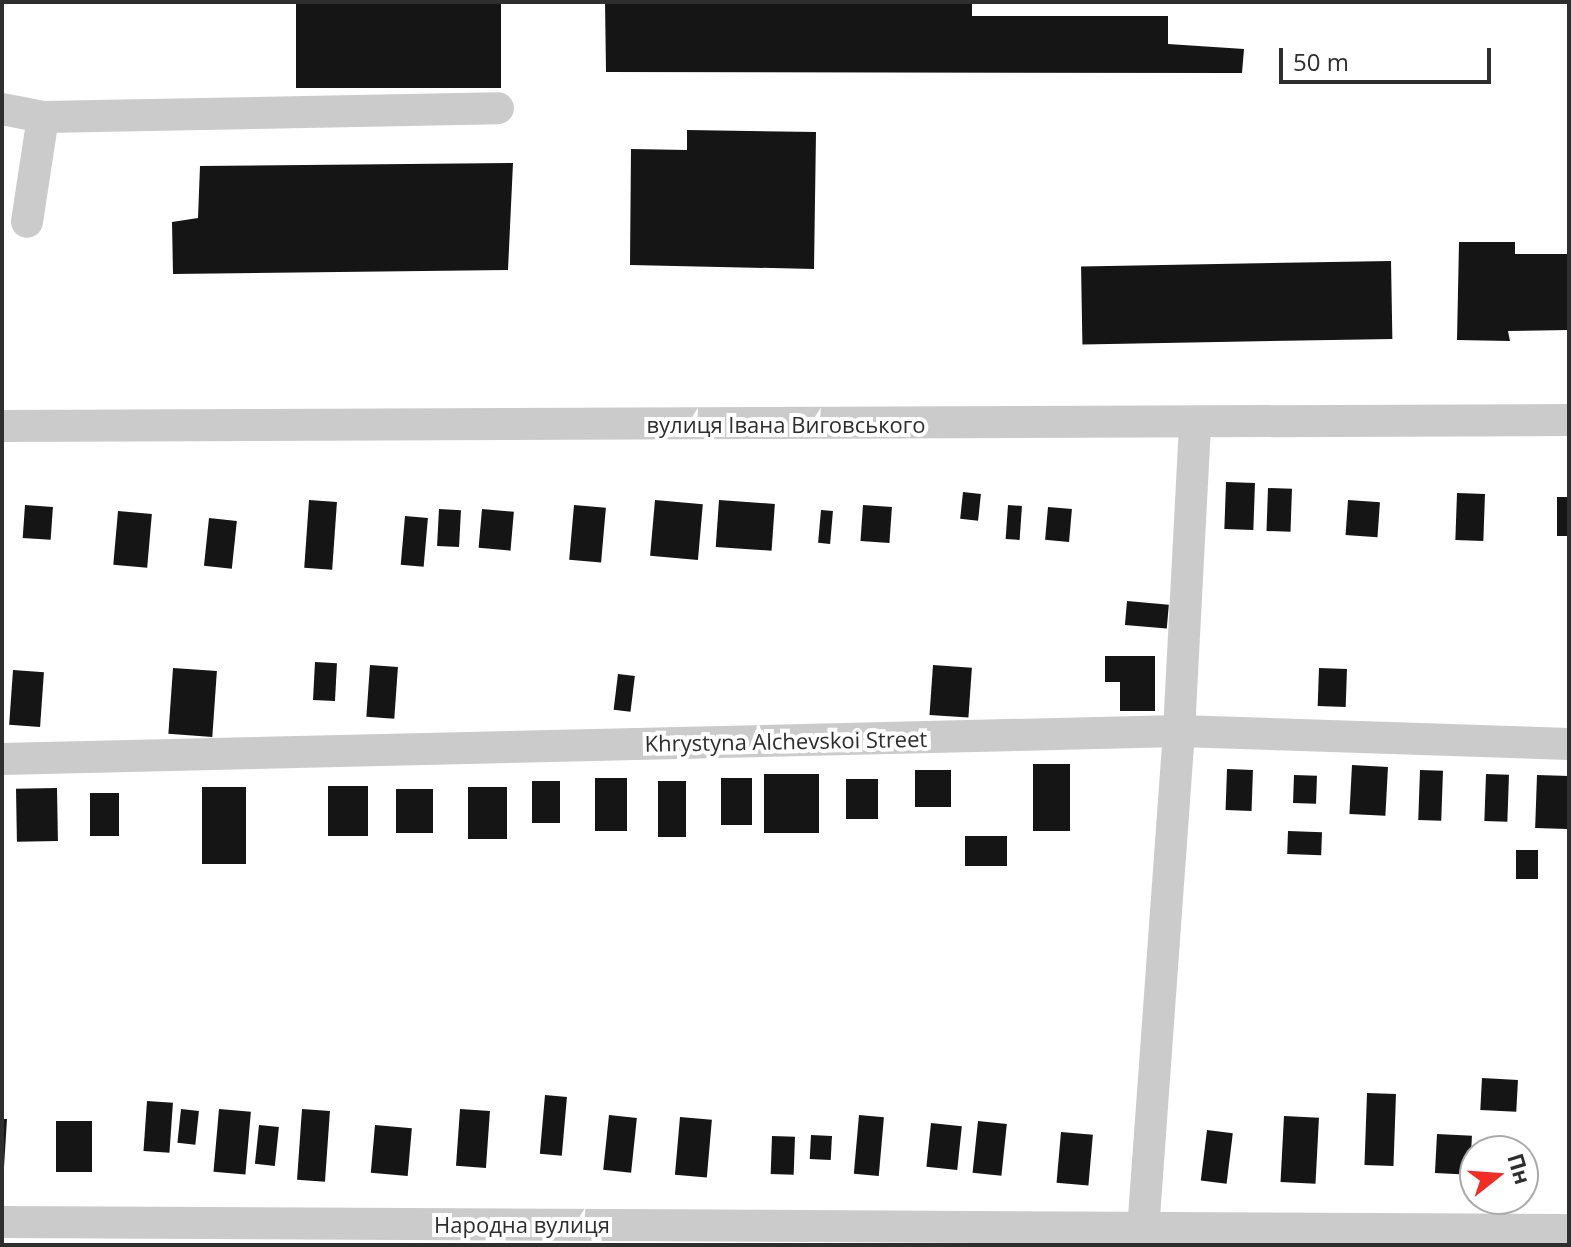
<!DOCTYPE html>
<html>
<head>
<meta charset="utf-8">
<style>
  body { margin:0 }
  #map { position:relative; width:1571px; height:1247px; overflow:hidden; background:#fff; font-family:"Open Sans",sans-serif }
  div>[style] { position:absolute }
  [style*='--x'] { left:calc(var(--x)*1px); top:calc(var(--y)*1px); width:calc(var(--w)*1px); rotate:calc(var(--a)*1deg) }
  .building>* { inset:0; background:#151515; transform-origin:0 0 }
  .minor>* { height:32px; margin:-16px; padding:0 16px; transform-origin:16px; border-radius:16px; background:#cbcbcb }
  span { translate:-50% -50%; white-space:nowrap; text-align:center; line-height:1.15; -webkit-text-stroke:8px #fff; paint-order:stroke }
  .street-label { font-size:22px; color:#2e2e2e }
  .frame { position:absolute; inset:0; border:4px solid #2e2e2e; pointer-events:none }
  .north { position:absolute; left:1459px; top:1135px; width:80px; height:80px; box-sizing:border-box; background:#fff; border:2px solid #ababab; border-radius:50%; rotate:73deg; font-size:22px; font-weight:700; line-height:32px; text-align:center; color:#2e2e2e }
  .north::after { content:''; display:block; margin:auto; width:28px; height:36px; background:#f02e25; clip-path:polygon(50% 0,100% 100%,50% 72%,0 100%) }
  .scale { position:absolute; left:1279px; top:48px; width:212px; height:36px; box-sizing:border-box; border:4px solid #2e2e2e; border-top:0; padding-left:10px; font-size:24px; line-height:28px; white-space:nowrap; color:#2e2e2e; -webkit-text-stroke:6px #fff; paint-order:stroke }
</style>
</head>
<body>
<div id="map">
  <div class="building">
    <div style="left:296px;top:2px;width:205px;height:86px"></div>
    <div style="clip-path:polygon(605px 2px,972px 2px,972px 16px,1168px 16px,1168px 44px,1244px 49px,1242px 73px,606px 72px)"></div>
    <div style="clip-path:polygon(687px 130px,816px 132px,814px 269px,630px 265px,631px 149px,687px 150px)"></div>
    <div style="clip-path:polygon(513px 163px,508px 270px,173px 274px,172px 222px,198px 218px,200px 166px)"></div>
    <div style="clip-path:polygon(1459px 242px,1515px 242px,1515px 254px,1569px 254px,1569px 330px,1508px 331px,1510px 341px,1457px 340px)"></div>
    <div style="left:1391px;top:261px;width:78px;height:310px;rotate:89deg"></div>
    <div style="left:1226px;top:482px;width:29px;height:47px;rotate:2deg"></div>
    <div style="left:1268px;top:488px;width:24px;height:43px;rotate:2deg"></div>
    <div style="left:963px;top:492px;width:18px;height:27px;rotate:6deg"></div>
    <div style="left:1457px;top:493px;width:28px;height:47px;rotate:2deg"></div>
    <div style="left:1557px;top:497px;width:12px;height:39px"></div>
    <div style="left:309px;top:500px;width:28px;height:68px;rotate:4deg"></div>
    <div style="left:655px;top:500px;width:48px;height:56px;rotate:5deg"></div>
    <div style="left:719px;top:500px;width:56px;height:47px;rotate:4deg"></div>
    <div style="left:1348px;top:500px;width:32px;height:35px;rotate:4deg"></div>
    <div style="left:25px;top:505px;width:28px;height:33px;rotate:4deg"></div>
    <div style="left:574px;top:505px;width:32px;height:55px;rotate:5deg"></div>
    <div style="left:863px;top:505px;width:29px;height:36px;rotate:4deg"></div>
    <div style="left:1008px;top:505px;width:14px;height:34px;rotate:4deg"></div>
    <div style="left:1048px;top:507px;width:24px;height:33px;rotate:5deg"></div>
    <div style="left:439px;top:509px;width:22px;height:37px;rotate:3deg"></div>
    <div style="left:482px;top:509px;width:32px;height:39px;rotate:5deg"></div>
    <div style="left:821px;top:510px;width:12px;height:33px;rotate:5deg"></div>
    <div style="left:118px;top:511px;width:34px;height:54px;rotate:5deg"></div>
    <div style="left:405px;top:516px;width:23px;height:49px;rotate:5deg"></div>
    <div style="left:209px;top:518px;width:28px;height:48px;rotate:6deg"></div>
    <div style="left:1127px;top:601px;width:42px;height:24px;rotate:5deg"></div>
    <div style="clip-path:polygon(1105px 656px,1155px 656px,1155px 711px,1120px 711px,1120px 682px,1105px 682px)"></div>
    <div style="left:315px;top:662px;width:22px;height:38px;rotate:3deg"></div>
    <div style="left:370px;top:665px;width:28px;height:52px;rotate:4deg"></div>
    <div style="left:933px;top:665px;width:39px;height:50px;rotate:4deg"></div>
    <div style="left:173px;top:668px;width:44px;height:66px;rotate:4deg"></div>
    <div style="left:1319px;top:668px;width:28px;height:38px;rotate:2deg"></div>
    <div style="left:13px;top:670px;width:31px;height:55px;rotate:4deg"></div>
    <div style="left:618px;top:674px;width:17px;height:36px;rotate:7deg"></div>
    <div style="left:1033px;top:764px;width:37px;height:67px"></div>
    <div style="left:1352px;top:765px;width:36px;height:49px;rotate:3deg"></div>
    <div style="left:1227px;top:769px;width:26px;height:41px;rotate:2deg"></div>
    <div style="left:915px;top:770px;width:36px;height:37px"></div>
    <div style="left:1420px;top:770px;width:23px;height:50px;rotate:2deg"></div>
    <div style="left:764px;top:774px;width:55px;height:59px"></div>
    <div style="left:1486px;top:774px;width:23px;height:47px;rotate:2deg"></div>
    <div style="left:1294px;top:775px;width:23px;height:28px;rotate:2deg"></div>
    <div style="left:1537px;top:775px;width:32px;height:53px;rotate:2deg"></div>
    <div style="left:595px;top:778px;width:32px;height:53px"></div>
    <div style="left:721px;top:778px;width:31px;height:47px"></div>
    <div style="left:846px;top:779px;width:32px;height:40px"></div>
    <div style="left:532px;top:781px;width:28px;height:42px"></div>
    <div style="left:658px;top:781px;width:28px;height:56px"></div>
    <div style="left:328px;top:786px;width:40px;height:50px"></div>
    <div style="left:202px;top:787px;width:44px;height:77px"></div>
    <div style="left:468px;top:787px;width:39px;height:52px"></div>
    <div style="left:57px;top:788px;width:53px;height:41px;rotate:89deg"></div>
    <div style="left:396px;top:789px;width:37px;height:44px"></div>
    <div style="left:90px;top:793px;width:29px;height:43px"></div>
    <div style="left:1288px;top:831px;width:34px;height:23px;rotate:2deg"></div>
    <div style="left:965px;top:836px;width:42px;height:30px"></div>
    <div style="left:1538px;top:850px;width:29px;height:22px;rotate:90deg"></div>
    <div style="left:1482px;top:1078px;width:36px;height:32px;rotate:3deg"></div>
    <div style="left:1367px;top:1093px;width:29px;height:72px;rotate:2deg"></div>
    <div style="left:545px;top:1095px;width:22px;height:59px;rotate:5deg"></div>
    <div style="left:147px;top:1101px;width:26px;height:50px;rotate:4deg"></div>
    <div style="left:181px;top:1109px;width:18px;height:34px;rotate:6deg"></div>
    <div style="left:219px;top:1109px;width:32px;height:63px;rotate:5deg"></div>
    <div style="left:302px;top:1109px;width:28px;height:71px;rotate:4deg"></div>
    <div style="left:460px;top:1109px;width:30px;height:57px;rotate:4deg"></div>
    <div style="left:609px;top:1115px;width:28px;height:55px;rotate:6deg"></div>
    <div style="left:859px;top:1115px;width:25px;height:59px;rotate:5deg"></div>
    <div style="left:1284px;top:1116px;width:35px;height:66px;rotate:3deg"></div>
    <div style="left:680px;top:1117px;width:32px;height:58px;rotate:5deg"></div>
    <div style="clip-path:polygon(2px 1119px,7px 1119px,4px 1167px,2px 1167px)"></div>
    <div style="left:56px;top:1121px;width:36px;height:51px"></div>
    <div style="left:978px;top:1121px;width:29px;height:52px;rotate:6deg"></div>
    <div style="left:931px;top:1123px;width:31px;height:44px;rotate:6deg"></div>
    <div style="left:259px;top:1125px;width:20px;height:39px;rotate:6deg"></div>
    <div style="left:375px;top:1125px;width:37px;height:48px;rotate:5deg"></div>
    <div style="left:1207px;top:1130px;width:26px;height:51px;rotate:7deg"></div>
    <div style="left:1061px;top:1132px;width:32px;height:51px;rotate:5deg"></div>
    <div style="left:1437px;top:1134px;width:35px;height:39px;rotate:3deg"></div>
    <div style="left:811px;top:1135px;width:21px;height:24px;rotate:3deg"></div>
    <div style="left:772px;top:1136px;width:23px;height:38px;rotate:2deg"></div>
  </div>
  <div class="minor">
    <div style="--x:2;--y:109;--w:42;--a:11"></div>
    <div style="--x:43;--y:117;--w:106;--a:98.7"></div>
    <div style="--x:43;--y:117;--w:455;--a:-1.1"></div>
    <div style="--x:2;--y:426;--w:1567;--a:-0.22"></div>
    <div style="--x:2;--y:759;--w:1177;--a:-1.36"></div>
    <div style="--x:1179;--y:731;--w:390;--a:1.9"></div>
    <div style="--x:2;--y:1222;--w:1567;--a:0.29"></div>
    <div style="--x:1142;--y:1245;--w:515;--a:-85.88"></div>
    <div style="--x:1179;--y:731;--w:308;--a:-87"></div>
  </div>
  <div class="street-label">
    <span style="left:786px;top:425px">вулиця Івана Виговського</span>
    <span style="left:786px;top:741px;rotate:-1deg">Khrystyna Alchevskoi Street</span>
    <span style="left:522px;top:1225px">Народна вулиця</span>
  </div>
  <div class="frame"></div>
  <div class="north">Пн</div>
  <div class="scale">50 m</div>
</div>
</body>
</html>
